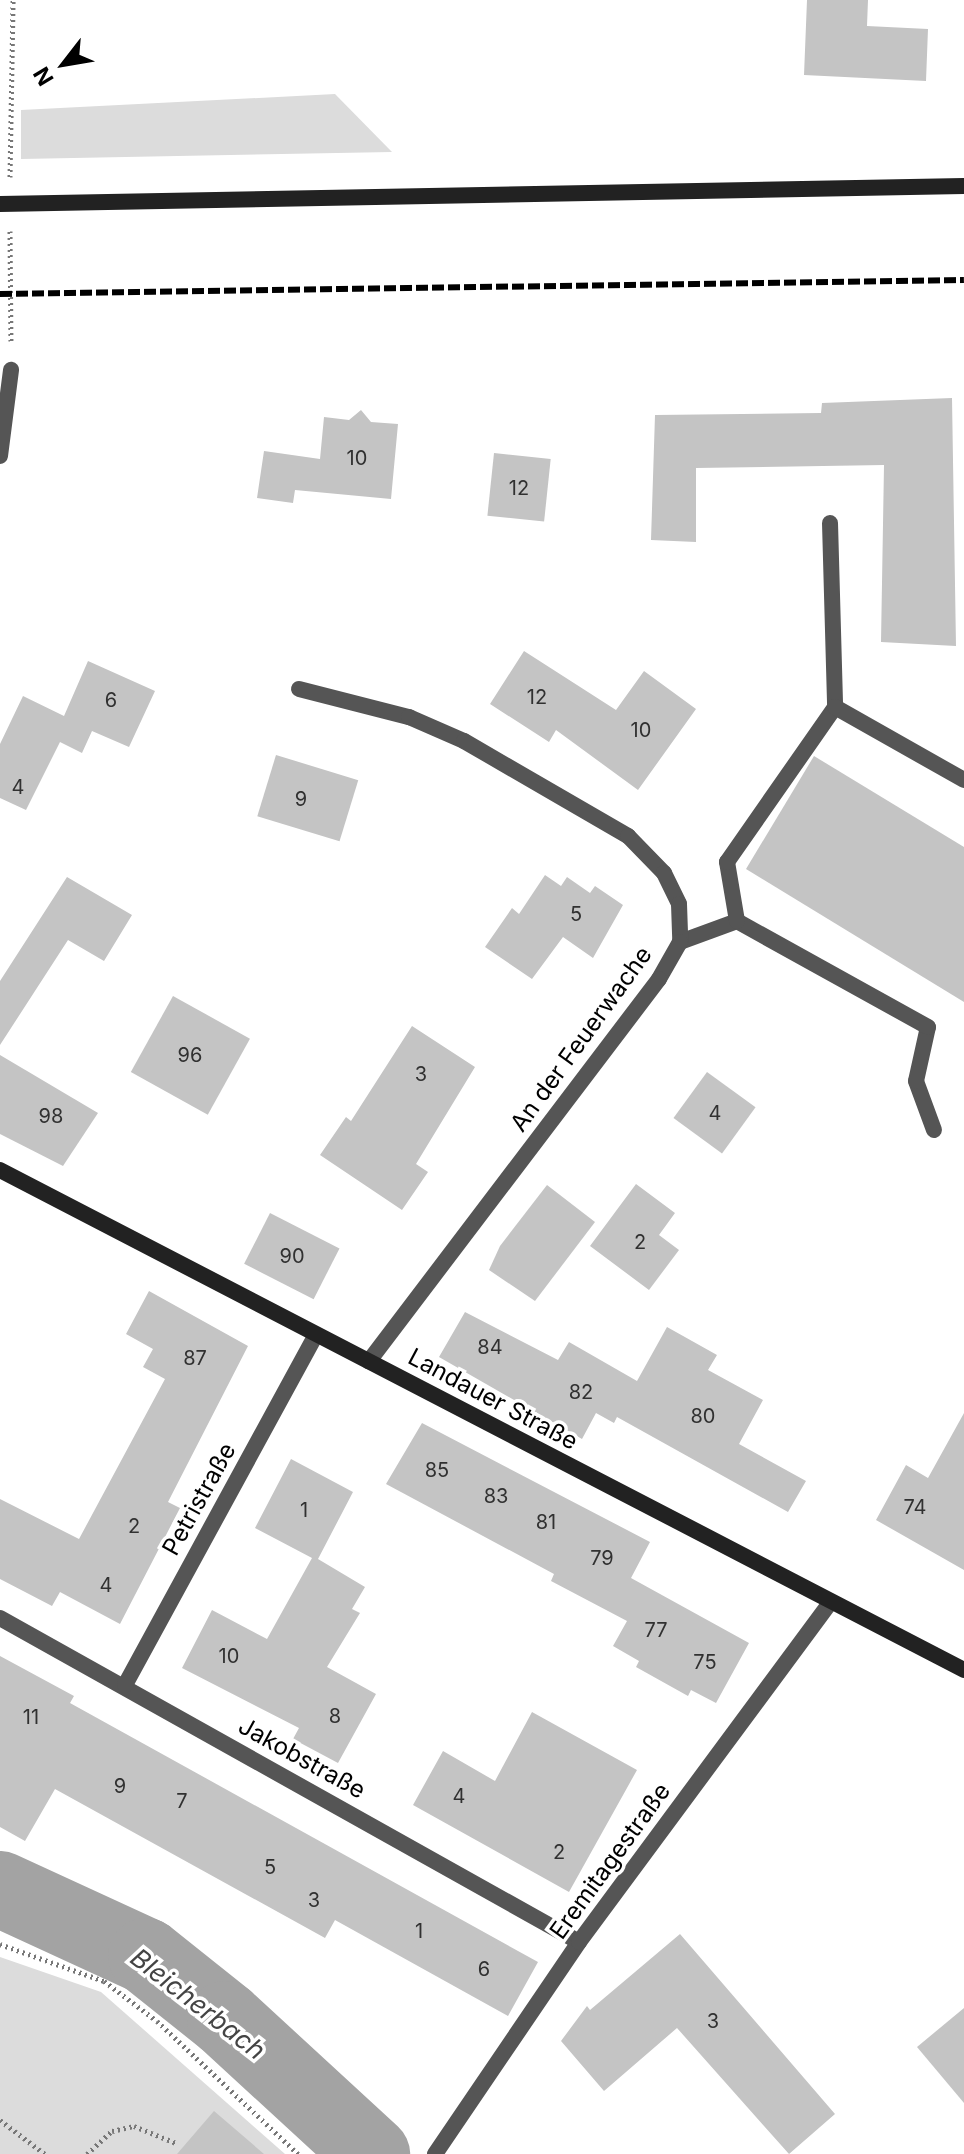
<!DOCTYPE html>
<html>
<head>
<meta charset="utf-8">
<style>
  body { margin:0 }
  #map { position:relative; width:964px; height:2154px; overflow:hidden; background:#fff; font-family:Inter,sans-serif }
  div>[style] { position:absolute }
  [style*='--x'] { left:calc(var(--x)*1px); top:calc(var(--y)*1px); width:calc(var(--w)*1px); rotate:calc(var(--a)*1deg) }
  .green>* { inset:0; background:#dcdcdc }
  .river>* { height:76px; margin:-38px; padding:0 38px; transform-origin:38px; border-radius:38px; background:#a3a3a3 }
  .building>* { inset:0; background:#c4c4c4; transform-origin:0 0 }
  .path>* { height:5px; margin-top:-2.5px; transform-origin:0; background:repeating-linear-gradient(90deg,#777 0 2px,transparent 0 6px) }
  .lane>* { height:16px; margin:-8px; padding:0 8px; transform-origin:8px; border-radius:8px; background:#555 }
  .street>* { height:16px; margin:-8px; padding:0 8px; transform-origin:8px; border-radius:8px; background:#555 }
  .secondary>* { height:16px; margin:-8px; padding:0 8px; transform-origin:8px; border-radius:8px; background:#222 }
  .rail>* { height:6px; margin-top:-3px; transform-origin:0; background:repeating-linear-gradient(90deg,#000 0 12px,transparent 0 16px) }
  span { translate:-50% -50%; white-space:nowrap; text-align:center; line-height:1.15; -webkit-text-stroke:7px #fff; paint-order:stroke }
  .number-label { font-size:20px; color:#313131 }
  .number-label span { -webkit-text-stroke-width:0 }
  .street-label { font-size:24px; color:#000 }
  .water-label { font-size:26px; color:#444; font-style:italic }
  .north { position:absolute; left:24px; top:24px; width:80px; height:80px; -webkit-text-stroke:6px #fff; paint-order:stroke; rotate:239deg; font-size:22px; font-weight:700; line-height:32px; text-align:center; color:#000 }
  .north::after { content:''; display:block; margin:auto; width:28px; height:36px; background:#000; clip-path:polygon(50% 0,100% 100%,50% 72%,0 100%) }
</style>
</head>
<body>
<div id="map">
  <div class="green">
    <div style="clip-path:polygon(335px 94px,392px 152px,21px 159px,21px 110px)"></div>
    <div style="clip-path:polygon(0 1957px,101px 1992px,285px 2154px,0 2154px)"></div>
  </div>
  <div class="river">
    <div style="--x:0;--y:1889;--w:161;--a:24.7"></div>
    <div style="--x:146;--y:1956;--w:101;--a:38.6"></div>
    <div style="--x:225;--y:2019;--w:200;--a:42.6"></div>
  </div>
  <div class="building">
    <div style="clip-path:polygon(807px 0,868px 0,867px 26px,928px 29px,926px 81px,804px 75px)"></div>
    <div style="clip-path:polygon(952px 398px,956px 646px,881px 642px,884px 465px,696px 468px,696px 542px,651px 540px,655px 415px,821px 413px,822px 403px)"></div>
    <div style="clip-path:polygon(361px 410px,371px 422px,398px 424px,391px 499px,295px 490px,293px 503px,257px 498px,264px 451px,320px 459px,324px 417px,349px 420px)"></div>
    <div style="left:494px;top:453px;width:57px;height:63px;rotate:6deg"></div>
    <div style="clip-path:polygon(524px 651px,616px 710px,644px 671px,696px 709px,638px 790px,556px 730px,549px 742px,490px 704px)"></div>
    <div style="clip-path:polygon(88px 661px,155px 691px,129px 747px,92px 731px,82px 753px,60px 742px,26px 810px,0 798px,0 744px,23px 696px,64px 716px)"></div>
    <div style="left:276px;top:755px;width:86px;height:64px;rotate:17deg"></div>
    <div style="clip-path:polygon(814px 756px,964px 847px,964px 1002px,746px 869px)"></div>
    <div style="clip-path:polygon(545px 875px,561px 886px,567px 877px,590px 893px,595px 886px,623px 905px,593px 958px,563px 937px,532px 979px,485px 947px,512px 908px,519px 914px)"></div>
    <div style="clip-path:polygon(67px 877px,132px 915px,104px 961px,68px 940px,0 1045px,0 981px)"></div>
    <div style="left:173px;top:996px;width:88px;height:87px;rotate:29deg"></div>
    <div style="clip-path:polygon(412px 1026px,475px 1067px,416px 1164px,428px 1172px,402px 1210px,320px 1155px,346px 1117px,351px 1121px)"></div>
    <div style="clip-path:polygon(0 1055px,98px 1113px,63px 1166px,0 1134px)"></div>
    <div style="left:707px;top:1072px;width:60px;height:57px;rotate:36deg"></div>
    <div style="clip-path:polygon(636px 1184px,675px 1213px,659px 1235px,679px 1250px,649px 1290px,590px 1246px)"></div>
    <div style="clip-path:polygon(547px 1185px,595px 1222px,535px 1301px,489px 1270px,500px 1246px)"></div>
    <div style="left:270px;top:1213px;width:78px;height:57px;rotate:27deg"></div>
    <div style="clip-path:polygon(149px 1291px,248px 1346px,168px 1502px,180px 1508px,120px 1624px,60px 1592px,52px 1606px,0 1579px,0 1499px,79px 1539px,165px 1379px,143px 1367px,153px 1349px,126px 1334px)"></div>
    <div style="clip-path:polygon(465px 1312px,558px 1360px,569px 1342px,637px 1381px,667px 1327px,717px 1355px,708px 1370px,763px 1400px,739px 1444px,806px 1481px,788px 1512px,617px 1417px,614px 1423px,596px 1413px,582px 1439px,439px 1357px)"></div>
    <div style="clip-path:polygon(964px 1413px,964px 1570px,876px 1520px,906px 1465px,928px 1478px)"></div>
    <div style="clip-path:polygon(422px 1423px,650px 1542px,631px 1578px,749px 1643px,716px 1703px,691px 1690px,688px 1696px,636px 1667px,639px 1661px,613px 1646px,627px 1621px,551px 1581px,554px 1574px,386px 1484px)"></div>
    <div style="clip-path:polygon(291px 1459px,353px 1492px,318px 1559px,365px 1587px,352px 1609px,360px 1613px,327px 1667px,376px 1694px,338px 1763px,293px 1739px,299px 1728px,182px 1668px,212px 1610px,267px 1639px,312px 1558px,255px 1528px)"></div>
    <div style="clip-path:polygon(0 1656px,74px 1696px,70px 1703px,538px 1962px,508px 2016px,335px 1920px,325px 1938px,55px 1789px,25px 1841px,0 1827px)"></div>
    <div style="clip-path:polygon(532px 1712px,637px 1770px,569px 1892px,413px 1805px,443px 1751px,495px 1781px)"></div>
    <div style="clip-path:polygon(680px 1934px,835px 2114px,789px 2154px,677px 2028px,604px 2091px,561px 2041px,587px 2006px,590px 2010px)"></div>
    <div style="clip-path:polygon(964px 2008px,964px 2103px,917px 2047px)"></div>
    <div style="clip-path:polygon(214px 2111px,264px 2154px,177px 2154px)"></div>
  </div>
  <div class="path">
    <div style="--x:10;--y:177;--w:177;--a:-89"></div>
    <div style="--x:10;--y:231;--w:110;--a:89.5"></div>
    <div style="--x:0;--y:1944;--w:110;--a:19.6"></div>
    <div style="--x:104;--y:1981;--w:66;--a:37"></div>
    <div style="--x:157;--y:2021;--w:194;--a:43.3"></div>
    <div style="--x:0;--y:2120;--w:56;--a:37.1"></div>
    <div style="--x:87;--y:2154;--w:34;--a:-43"></div>
    <div style="--x:112;--y:2131;--w:23;--a:-13"></div>
    <div style="--x:134;--y:2126;--w:45;--a:22"></div>
  </div>
  <div class="lane">
    <div style="--x:830;--y:523;--w:184;--a:88.4"></div>
    <div style="--x:680;--y:942;--w:61;--a:-20.2"></div>
    <div style="--x:934;--y:1130;--w:52;--a:-110.2"></div>
    <div style="--x:916;--y:1081;--w:55;--a:-77.5"></div>
    <div style="--x:928;--y:1027;--w:218;--a:-151"></div>
    <div style="--x:737;--y:921;--w:60;--a:-99.6"></div>
    <div style="--x:727;--y:862;--w:189;--a:-55.1"></div>
    <div style="--x:835;--y:707;--w:148;--a:29.5"></div>
  </div>
  <div class="street">
    <div style="--x:0;--y:456;--w:87;--a:-82.7"></div>
    <div style="--x:299;--y:689;--w:114;--a:14.3"></div>
    <div style="--x:409;--y:717;--w:60;--a:23.6"></div>
    <div style="--x:464;--y:741;--w:190;--a:30.1"></div>
    <div style="--x:628;--y:836;--w:52;--a:45.8"></div>
    <div style="--x:664;--y:873;--w:34;--a:64"></div>
    <div style="--x:679;--y:904;--w:38;--a:88"></div>
    <div style="--x:680;--y:942;--w:43;--a:119.6"></div>
    <div style="--x:659;--y:979;--w:480;--a:127.2"></div>
    <div style="--x:0;--y:1618;--w:663;--a:29.23"></div>
    <div style="--x:125;--y:1685;--w:399;--a:-61.4"></div>
    <div style="--x:435;--y:2154;--w:256;--a:-55.8"></div>
    <div style="--x:579;--y:1942;--w:423;--a:-53.5"></div>
  </div>
  <div class="secondary">
    <div style="--x:0;--y:204;--w:964;--a:-1.07"></div>
    <div style="--x:0;--y:1170;--w:1086;--a:27.41"></div>
  </div>
  <div class="rail">
    <div style="--x:0;--y:294;--w:964;--a:-0.83"></div>
  </div>
  <div class="number-label">
    <span style="left:357px;top:458px">10</span>
    <span style="left:519px;top:488px">12</span>
    <span style="left:537px;top:697px">12</span>
    <span style="left:111px;top:700px">6</span>
    <span style="left:641px;top:730px">10</span>
    <span style="left:18px;top:787px">4</span>
    <span style="left:301px;top:799px">9</span>
    <span style="left:576px;top:914px">5</span>
    <span style="left:190px;top:1055px">96</span>
    <span style="left:421px;top:1074px">3</span>
    <span style="left:715px;top:1113px">4</span>
    <span style="left:51px;top:1116px">98</span>
    <span style="left:640px;top:1242px">2</span>
    <span style="left:292px;top:1256px">90</span>
    <span style="left:490px;top:1347px">84</span>
    <span style="left:195px;top:1358px">87</span>
    <span style="left:581px;top:1392px">82</span>
    <span style="left:703px;top:1416px">80</span>
    <span style="left:437px;top:1470px">85</span>
    <span style="left:496px;top:1496px">83</span>
    <span style="left:915px;top:1507px">74</span>
    <span style="left:304px;top:1510px">1</span>
    <span style="left:546px;top:1522px">81</span>
    <span style="left:134px;top:1526px">2</span>
    <span style="left:602px;top:1558px">79</span>
    <span style="left:106px;top:1585px">4</span>
    <span style="left:656px;top:1630px">77</span>
    <span style="left:229px;top:1656px">10</span>
    <span style="left:705px;top:1662px">75</span>
    <span style="left:335px;top:1716px">8</span>
    <span style="left:31px;top:1717px">11</span>
    <span style="left:120px;top:1786px">9</span>
    <span style="left:459px;top:1796px">4</span>
    <span style="left:182px;top:1801px">7</span>
    <span style="left:559px;top:1852px">2</span>
    <span style="left:270px;top:1867px">5</span>
    <span style="left:314px;top:1900px">3</span>
    <span style="left:419px;top:1931px">1</span>
    <span style="left:484px;top:1969px">6</span>
    <span style="left:713px;top:2021px">3</span>
  </div>
  <div class="street-label">
    <span style="left:581px;top:1039px;rotate:-54deg">An der Feuerwache</span>
    <span style="left:493px;top:1399px;rotate:28deg">Landauer Straße</span>
    <span style="left:199px;top:1499px;rotate:-61deg">Petristraße</span>
    <span style="left:302px;top:1758px;rotate:29deg">Jakobstraße</span>
    <span style="left:610px;top:1861px;rotate:-54deg">Eremitagestraße</span>
  </div>
  <div class="water-label">
    <span style="left:198px;top:2004px;rotate:38deg">Bleicherbach</span>
  </div>
  <div class="north">N</div>
</div>
</body>
</html>
